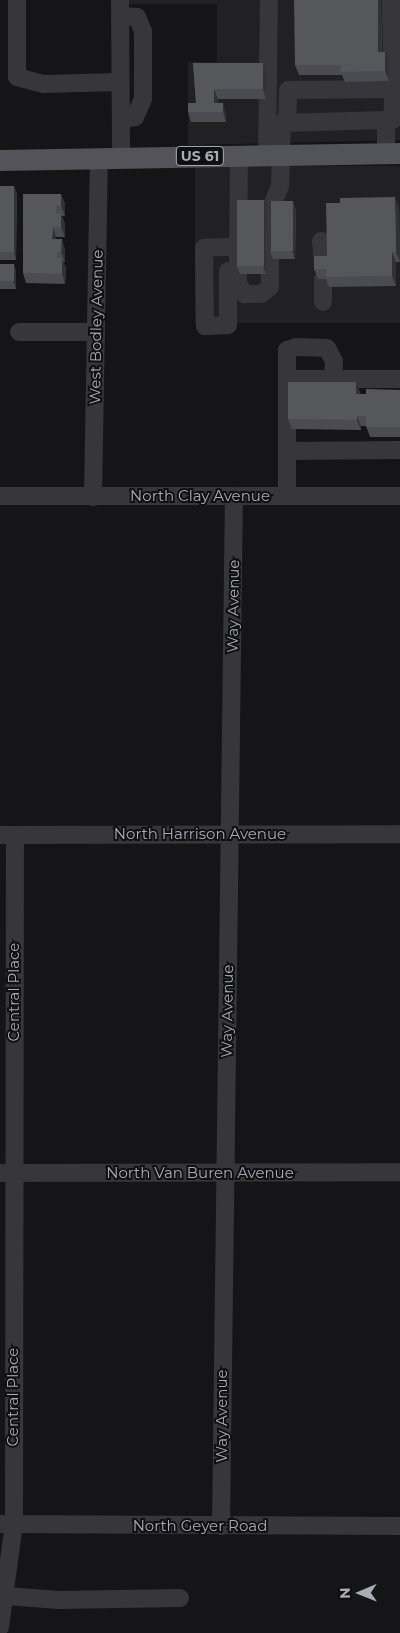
<!DOCTYPE html>
<html>
<head>
<meta charset="utf-8">
<style>
  body { margin:0 }
  #map { position:relative; width:400px; height:1633px; overflow:hidden; background:#151517; font-family:Montserrat,sans-serif }
  div>[style] { position:absolute }
  [style*='--x'] { left:calc(var(--x)*1px); top:calc(var(--y)*1px); width:calc(var(--w)*1px); rotate:calc(var(--a)*1deg) }
  .built>* { inset:0; background:#212124; transform-origin:0 0 }
  .minor>* { height:18px; margin:-9px; padding:0 9px; transform-origin:9px; border-radius:9px; background:#37373b }
  .major>* { height:21px; margin:-10.5px; padding:0 10.5px; transform-origin:10.5px; border-radius:10.5px; background:#53545a }
  .wall>* { inset:0; background:#4b4c51 }
  .shaded-wall>* { inset:0; background:#313235 }
  .building>* { inset:0; background:#55575b; transform-origin:0 0 }
  span { translate:-50% -50%; white-space:nowrap; text-align:center; line-height:1.15; -webkit-text-stroke:4px #101012; paint-order:stroke }
  .shield-label span { padding:1px 4px; background:#101012; border:1px solid; border-radius:4px; -webkit-text-stroke-width:0 }
  .shield-label { font-size:14px; color:#a8acb5; font-weight:700 }
  .street-label { font-size:15px; color:#a8acb5 }
  .north { position:absolute; left:335px; top:1568px; width:50px; height:50px; -webkit-text-stroke:4px #101012; paint-order:stroke; rotate:269deg; font-size:14px; font-weight:700; line-height:20px; text-align:center; color:#a8acb5 }
  .north::after { content:''; display:block; margin:auto; width:18px; height:22px; background:#a8acb5; clip-path:polygon(50% 0,100% 100%,50% 72%,0 100%) }
</style>
</head>
<body>
<div id="map">
  <div class="built">
    <div style="clip-path:polygon(126px 0,400px 0,400px 140px,188px 145px,188px 62px,217px 62px,217px 4px,126px 4px)"></div>
    <div style="left:400px;top:166px;width:157px;height:205px;rotate:90deg"></div>
  </div>
  <div class="minor">
    <div style="--x:17;--y:0;--w:77;--a:90"></div>
    <div style="--x:17;--y:77;--w:27;--a:15"></div>
    <div style="--x:43;--y:84;--w:77;--a:-1.5"></div>
    <div style="--x:120;--y:0;--w:158;--a:89.6"></div>
    <div style="--x:391;--y:0;--w:120;--a:89"></div>
    <div style="--x:120;--y:16;--w:17;--a:3"></div>
    <div style="--x:137;--y:17;--w:15;--a:67"></div>
    <div style="--x:143;--y:31;--w:68;--a:90"></div>
    <div style="--x:143;--y:99;--w:20;--a:114"></div>
    <div style="--x:135;--y:117;--w:14;--a:168"></div>
    <div style="--x:287;--y:123;--w:33;--a:-88"></div>
    <div style="--x:288;--y:90;--w:104;--a:-0.6"></div>
    <div style="--x:267;--y:155;--w:155;--a:-89.3"></div>
    <div style="--x:239;--y:156;--w:127;--a:90.5"></div>
    <div style="--x:238;--y:283;--w:13;--a:61"></div>
    <div style="--x:244;--y:294;--w:17;--a:0"></div>
    <div style="--x:261;--y:294;--w:11;--a:-38"></div>
    <div style="--x:270;--y:287;--w:77;--a:-90"></div>
    <div style="--x:270;--y:210;--w:26;--a:-67"></div>
    <div style="--x:280;--y:186;--w:63;--a:-88.2"></div>
    <div style="--x:282;--y:123;--w:104;--a:-1.7"></div>
    <div style="--x:386;--y:120;--w:33;--a:90"></div>
    <div style="--x:321;--y:241;--w:25;--a:85"></div>
    <div style="--x:228;--y:247;--w:24;--a:178"></div>
    <div style="--x:204;--y:248;--w:78;--a:89.3"></div>
    <div style="--x:205;--y:326;--w:23;--a:-2"></div>
    <div style="--x:228;--y:325;--w:54;--a:-90"></div>
    <div style="--x:323;--y:279;--w:23;--a:90"></div>
    <div style="--x:19;--y:332;--w:77;--a:0"></div>
    <div style="--x:287;--y:379;--w:113;--a:0"></div>
    <div style="--x:287;--y:451;--w:113;--a:-0.5"></div>
    <div style="--x:0;--y:496;--w:400;--a:0"></div>
    <div style="--x:287;--y:496;--w:146;--a:-90"></div>
    <div style="--x:287;--y:350;--w:9;--a:-18"></div>
    <div style="--x:296;--y:347;--w:31;--a:2"></div>
    <div style="--x:327;--y:348;--w:15;--a:62"></div>
    <div style="--x:334;--y:361;--w:20;--a:93"></div>
    <div style="--x:93;--y:497;--w:339;--a:-89"></div>
    <div style="--x:0;--y:835;--w:400;--a:-0.1"></div>
    <div style="--x:1;--y:1173;--w:399;--a:-0.1"></div>
    <div style="--x:0;--y:1524;--w:400;--a:0.3"></div>
    <div style="--x:221;--y:1526;--w:1030;--a:-89.28"></div>
    <div style="--x:6;--y:1596;--w:53;--a:4.3"></div>
    <div style="--x:59;--y:1600;--w:121;--a:-0.9"></div>
    <div style="--x:0;--y:1627;--w:104;--a:-82.3"></div>
    <div style="--x:14;--y:1524;--w:689;--a:-89.92"></div>
  </div>
  <div class="major">
    <div style="--x:0;--y:160;--w:400;--a:-1"></div>
  </div>
  <div class="wall">
    <div style="clip-path:polygon(381px 0,382px 52px,389px 62px,389px 81px,345px 82px,342px 75px,299px 75px,295px 65px)"></div>
    <div style="clip-path:polygon(193px 63px,263px 63px,266px 73px,266px 99px,218px 99px,218px 103px,226px 113px,226px 122px,191px 122px,188px 112px,196px 103px)"></div>
    <div style="clip-path:polygon(0 186px,14px 186px,17px 194px,16px 260px,0 260px)"></div>
    <div style="clip-path:polygon(61px 194px,65px 204px,65px 216px,62px 216px,65px 224px,65px 237px,56px 237px,56px 239px,65px 249px,65px 262px,63px 262px,66px 268px,65px 284px,26px 283px,23px 273px)"></div>
    <div style="clip-path:polygon(399px 207px,400px 262px,396px 262px,396px 286px,329px 287px,326px 279px,318px 279px,314px 269px,327px 256px)"></div>
    <div style="clip-path:polygon(267px 208px,266px 274px,240px 274px,237px 266px)"></div>
    <div style="clip-path:polygon(296px 209px,295px 259px,273px 259px,270px 251px)"></div>
    <div style="clip-path:polygon(0 264px,14px 264px,16px 272px,16px 289px,0 289px)"></div>
    <div style="clip-path:polygon(400px 390px,400px 437px,370px 437px,366px 426px,361px 426px,361px 430px,292px 429px,288px 419px,360px 392px,360px 394px,366px 394px)"></div>
  </div>
  <div class="shaded-wall">
    <div style="clip-path:polygon(378px 0,381px 0,382px 62px,378px 52px)"></div>
    <div style="clip-path:polygon(385px 52px,389px 62px,389px 81px,385px 71px)"></div>
    <div style="clip-path:polygon(263px 63px,266px 73px,266px 99px,263px 89px)"></div>
    <div style="clip-path:polygon(214px 89px,218px 99px,218px 113px,214px 103px)"></div>
    <div style="clip-path:polygon(223px 103px,226px 113px,226px 122px,223px 112px)"></div>
    <div style="clip-path:polygon(14px 186px,17px 194px,16px 260px,14px 252px)"></div>
    <div style="clip-path:polygon(61px 194px,65px 204px,65px 216px,61px 206px)"></div>
    <div style="clip-path:polygon(395px 197px,399px 207px,400px 262px,396px 252px)"></div>
    <div style="clip-path:polygon(264px 200px,267px 208px,266px 274px,263px 266px)"></div>
    <div style="clip-path:polygon(293px 201px,296px 209px,295px 259px,292px 251px)"></div>
    <div style="clip-path:polygon(61px 214px,65px 224px,65px 237px,61px 227px)"></div>
    <div style="clip-path:polygon(53px 227px,56px 237px,56px 249px,52px 239px)"></div>
    <div style="clip-path:polygon(62px 239px,65px 249px,65px 262px,61px 252px)"></div>
    <div style="clip-path:polygon(392px 252px,396px 262px,396px 286px,392px 276px)"></div>
    <div style="clip-path:polygon(62px 258px,66px 268px,65px 284px,62px 274px)"></div>
    <div style="clip-path:polygon(14px 264px,16px 272px,16px 289px,13px 281px)"></div>
    <div style="clip-path:polygon(356px 382px,360px 392px,360px 404px,356px 394px)"></div>
    <div style="clip-path:polygon(357px 416px,361px 426px,361px 430px,357px 420px)"></div>
  </div>
  <div class="building">
    <div style="clip-path:polygon(294px 0,378px 0,378px 52px,385px 52px,385px 71px,341px 72px,341px 65px,295px 65px)"></div>
    <div style="clip-path:polygon(193px 63px,263px 63px,263px 89px,214px 89px,214px 103px,223px 103px,223px 112px,188px 112px,188px 103px,196px 103px)"></div>
    <div style="left:0;top:186px;width:14px;height:66px"></div>
    <div style="clip-path:polygon(23px 194px,61px 194px,61px 206px,56px 206px,56px 214px,61px 214px,61px 227px,53px 227px,52px 239px,62px 239px,61px 252px,57px 252px,57px 258px,62px 258px,62px 274px,23px 273px)"></div>
    <div style="clip-path:polygon(395px 197px,396px 252px,392px 252px,392px 276px,326px 277px,326px 269px,314px 269px,314px 256px,327px 256px,326px 203px,340px 203px,340px 198px)"></div>
    <div style="left:237px;top:200px;width:27px;height:66px"></div>
    <div style="left:271px;top:201px;width:22px;height:50px"></div>
    <div style="left:0;top:264px;width:14px;height:17px"></div>
    <div style="clip-path:polygon(288px 382px,356px 382px,356px 394px,366px 394px,366px 389px,400px 390px,400px 427px,366px 427px,366px 416px,357px 416px,357px 420px,288px 419px)"></div>
  </div>
  <div class="shield-label">
    <span style="left:200px;top:156px">US 61</span>
  </div>
  <div class="street-label">
    <span style="left:96px;top:327px;rotate:-89deg">West Bodley Avenue</span>
    <span style="left:200px;top:496px">North Clay Avenue</span>
    <span style="left:233px;top:606px;rotate:-89deg">Way Avenue</span>
    <span style="left:200px;top:834px">North Harrison Avenue</span>
    <span style="left:14px;top:992px;rotate:-90deg">Central Place</span>
    <span style="left:227px;top:1011px;rotate:-89deg">Way Avenue</span>
    <span style="left:200px;top:1173px">North Van Buren Avenue</span>
    <span style="left:13px;top:1397px;rotate:-90deg">Central Place</span>
    <span style="left:222px;top:1416px;rotate:-90deg">Way Avenue</span>
    <span style="left:200px;top:1526px">North Geyer Road</span>
  </div>
  <div class="north">N</div>
</div>
</body>
</html>
